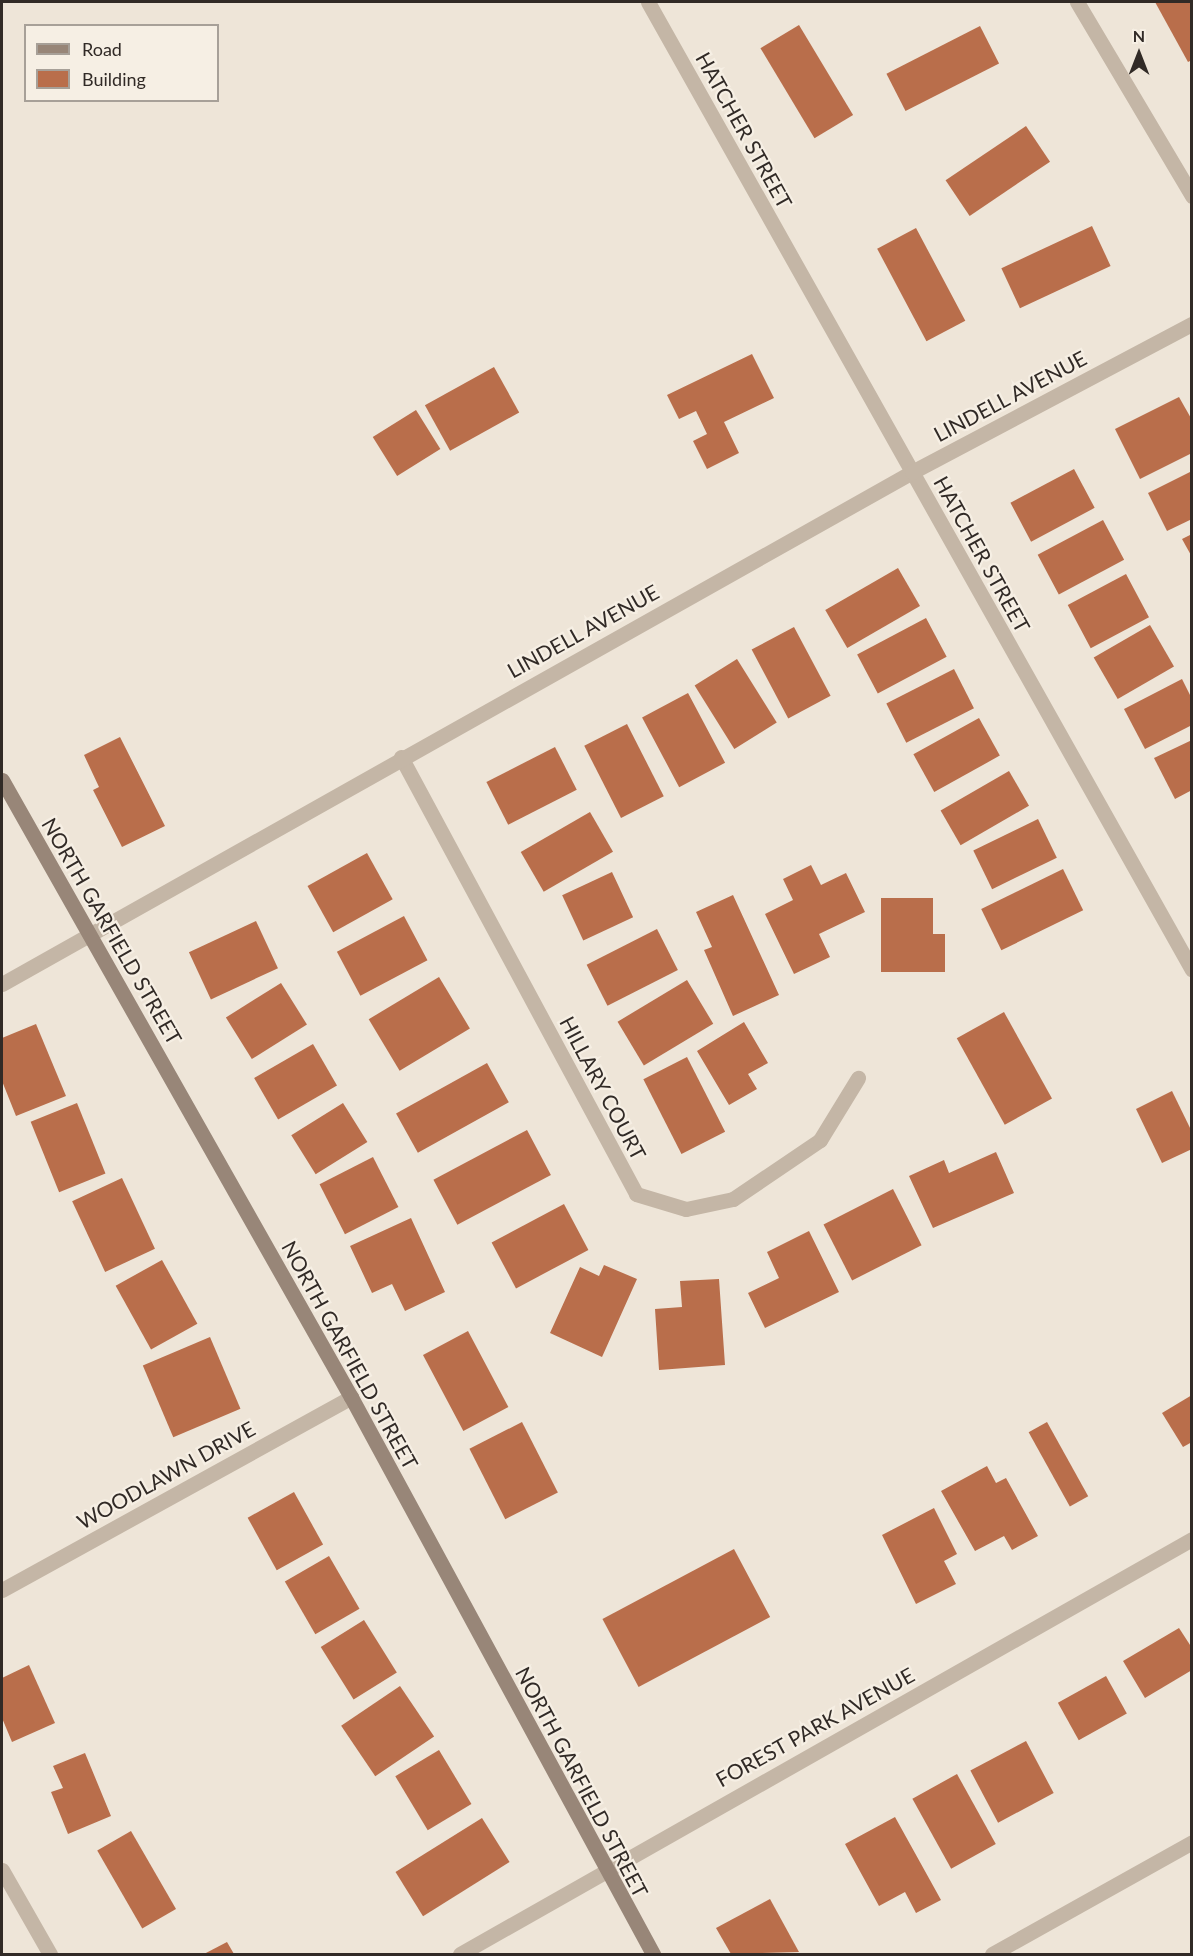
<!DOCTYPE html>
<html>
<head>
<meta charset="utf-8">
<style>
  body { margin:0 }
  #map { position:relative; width:1193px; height:1956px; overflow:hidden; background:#eee5d8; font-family:Lato,sans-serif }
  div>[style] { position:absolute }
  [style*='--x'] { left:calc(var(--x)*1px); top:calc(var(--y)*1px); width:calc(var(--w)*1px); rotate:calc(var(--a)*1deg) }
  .building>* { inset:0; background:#b96e4b; transform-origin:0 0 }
  .lane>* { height:15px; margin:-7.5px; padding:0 7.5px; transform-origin:7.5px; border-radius:7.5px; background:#c4b6a6 }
  .street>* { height:15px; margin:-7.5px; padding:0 7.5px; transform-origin:7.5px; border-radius:7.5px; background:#c4b6a6 }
  .secondary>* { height:15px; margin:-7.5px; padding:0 7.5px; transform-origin:7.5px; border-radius:7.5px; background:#988678 }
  span { translate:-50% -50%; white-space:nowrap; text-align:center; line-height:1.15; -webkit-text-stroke:4.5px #f6efe4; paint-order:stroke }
  .street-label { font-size:21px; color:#312a26 }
  .frame { position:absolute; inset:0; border:3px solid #312a26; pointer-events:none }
  .legend { position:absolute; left:24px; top:24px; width:195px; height:78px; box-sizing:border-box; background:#f6efe4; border:2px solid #a7a098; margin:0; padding:8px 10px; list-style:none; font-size:18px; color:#312a26 }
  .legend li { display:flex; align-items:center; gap:12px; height:30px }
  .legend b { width:30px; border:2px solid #a7a098 }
  .north { position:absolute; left:1109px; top:24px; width:60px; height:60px; -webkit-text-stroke:4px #f6efe4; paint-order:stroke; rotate:0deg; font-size:16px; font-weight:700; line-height:24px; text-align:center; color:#312a26 }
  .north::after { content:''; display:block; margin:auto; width:21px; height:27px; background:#312a26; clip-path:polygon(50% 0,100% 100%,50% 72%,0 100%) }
</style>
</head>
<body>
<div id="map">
  <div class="building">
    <div style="clip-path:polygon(1155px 2px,1192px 2px,1192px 60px,1188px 62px)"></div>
    <div style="left:799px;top:25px;width:105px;height:45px;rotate:59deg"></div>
    <div style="left:980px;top:26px;width:42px;height:105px;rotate:63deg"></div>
    <div style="left:1026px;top:126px;width:43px;height:97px;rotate:56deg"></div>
    <div style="left:1092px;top:226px;width:44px;height:100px;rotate:65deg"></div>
    <div style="left:916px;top:228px;width:105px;height:44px;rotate:62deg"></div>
    <div style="clip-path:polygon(752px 354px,774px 398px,724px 422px,739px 453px,707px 469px,693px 441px,707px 434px,696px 411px,679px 419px,667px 395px)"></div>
    <div style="left:494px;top:367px;width:52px;height:79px;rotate:61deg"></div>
    <div style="clip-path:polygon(1179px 397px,1192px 420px,1192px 453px,1140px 479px,1115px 429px)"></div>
    <div style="left:416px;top:410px;width:46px;height:51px;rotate:58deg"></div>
    <div style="left:1074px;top:469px;width:44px;height:72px;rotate:62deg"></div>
    <div style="clip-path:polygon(1192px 471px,1192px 519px,1167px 531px,1148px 493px)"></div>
    <div style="left:1103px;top:520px;width:45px;height:74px;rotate:62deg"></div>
    <div style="clip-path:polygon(1192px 534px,1192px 557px,1182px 539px)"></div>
    <div style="left:898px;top:568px;width:44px;height:84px;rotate:60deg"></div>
    <div style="left:1126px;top:574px;width:49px;height:66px;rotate:62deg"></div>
    <div style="left:926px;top:618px;width:44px;height:78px;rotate:62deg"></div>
    <div style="left:1150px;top:625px;width:48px;height:65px;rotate:60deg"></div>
    <div style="left:794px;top:627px;width:78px;height:48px;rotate:62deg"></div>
    <div style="left:737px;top:659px;width:75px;height:50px;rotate:58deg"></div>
    <div style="left:954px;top:669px;width:44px;height:76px;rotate:63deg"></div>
    <div style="clip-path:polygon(1182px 679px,1192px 699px,1192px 725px,1145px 749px,1124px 709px)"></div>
    <div style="left:688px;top:693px;width:79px;height:52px;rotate:62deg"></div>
    <div style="left:979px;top:718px;width:43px;height:75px;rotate:61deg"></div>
    <div style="left:627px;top:724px;width:81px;height:48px;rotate:63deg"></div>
    <div style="clip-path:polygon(120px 737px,165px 826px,122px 847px,93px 790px,99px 787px,84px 755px)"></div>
    <div style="clip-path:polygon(1192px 740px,1192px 790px,1175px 799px,1154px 758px)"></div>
    <div style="left:555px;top:747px;width:48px;height:77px;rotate:63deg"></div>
    <div style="left:1009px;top:771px;width:40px;height:79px;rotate:60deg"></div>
    <div style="left:590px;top:812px;width:46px;height:80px;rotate:60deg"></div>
    <div style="left:1038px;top:819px;width:43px;height:72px;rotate:64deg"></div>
    <div style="left:367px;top:853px;width:53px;height:68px;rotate:61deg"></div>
    <div style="clip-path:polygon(811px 865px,821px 885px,846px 873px,865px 912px,819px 934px,830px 957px,794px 974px,765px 914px,793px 900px,783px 879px)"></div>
    <div style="left:1063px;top:869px;width:46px;height:91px;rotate:64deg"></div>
    <div style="left:612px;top:872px;width:50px;height:55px;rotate:65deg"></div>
    <div style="clip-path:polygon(733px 895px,779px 995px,733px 1016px,704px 950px,712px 947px,696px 912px)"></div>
    <div style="clip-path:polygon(881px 898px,933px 898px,933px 934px,945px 934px,945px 972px,881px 972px)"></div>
    <div style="left:404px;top:916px;width:50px;height:76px;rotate:62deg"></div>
    <div style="left:256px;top:921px;width:52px;height:74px;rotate:65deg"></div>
    <div style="left:657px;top:929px;width:46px;height:79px;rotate:63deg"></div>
    <div style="left:439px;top:977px;width:60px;height:82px;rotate:59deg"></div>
    <div style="left:687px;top:980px;width:51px;height:81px;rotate:59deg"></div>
    <div style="left:281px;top:983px;width:49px;height:65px;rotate:58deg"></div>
    <div style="left:1004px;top:1012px;width:99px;height:54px;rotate:61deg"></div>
    <div style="clip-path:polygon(744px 1022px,768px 1063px,748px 1074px,757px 1089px,729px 1105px,697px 1051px)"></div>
    <div style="clip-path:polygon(36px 1024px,66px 1096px,16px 1116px,2px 1081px,2px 1038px)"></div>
    <div style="left:313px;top:1044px;width:48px;height:68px;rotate:60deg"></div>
    <div style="left:687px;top:1057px;width:84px;height:49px;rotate:63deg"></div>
    <div style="left:487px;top:1063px;width:45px;height:104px;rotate:61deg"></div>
    <div style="clip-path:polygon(1172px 1091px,1192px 1132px,1192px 1149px,1162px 1163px,1136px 1109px)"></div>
    <div style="left:77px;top:1103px;width:76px;height:50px;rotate:68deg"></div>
    <div style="left:343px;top:1103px;width:46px;height:61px;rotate:58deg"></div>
    <div style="left:527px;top:1130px;width:51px;height:106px;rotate:62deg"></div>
    <div style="clip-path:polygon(996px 1152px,1014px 1193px,933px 1228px,909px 1176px,944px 1160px,949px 1173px)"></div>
    <div style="left:373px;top:1157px;width:56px;height:60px;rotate:63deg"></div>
    <div style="left:122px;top:1178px;width:78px;height:55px;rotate:65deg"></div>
    <div style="left:893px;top:1189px;width:63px;height:78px;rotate:63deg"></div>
    <div style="left:564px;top:1204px;width:52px;height:82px;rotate:62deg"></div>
    <div style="clip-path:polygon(411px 1218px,445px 1292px,405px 1311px,392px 1284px,372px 1293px,350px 1246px)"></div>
    <div style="clip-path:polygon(809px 1231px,839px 1292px,765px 1328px,748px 1293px,779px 1278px,767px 1252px)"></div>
    <div style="left:162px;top:1260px;width:73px;height:53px;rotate:61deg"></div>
    <div style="clip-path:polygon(604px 1265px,637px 1279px,602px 1357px,550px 1333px,580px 1267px,599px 1276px)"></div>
    <div style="clip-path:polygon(719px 1279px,725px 1365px,659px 1370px,655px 1309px,682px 1307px,680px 1281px)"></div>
    <div style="left:468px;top:1331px;width:86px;height:51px;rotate:62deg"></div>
    <div style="left:210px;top:1337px;width:78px;height:73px;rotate:67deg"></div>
    <div style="clip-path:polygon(1192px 1395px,1192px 1442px,1183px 1447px,1162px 1413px)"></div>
    <div style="left:522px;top:1422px;width:79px;height:59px;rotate:63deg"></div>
    <div style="left:1047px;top:1422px;width:85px;height:21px;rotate:61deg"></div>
    <div style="clip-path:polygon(987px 1466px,996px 1483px,1006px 1478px,1038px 1536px,1012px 1550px,1004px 1536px,975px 1551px,941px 1491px)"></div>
    <div style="left:294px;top:1492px;width:60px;height:53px;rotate:61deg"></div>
    <div style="clip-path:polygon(934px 1508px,957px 1554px,944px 1561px,956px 1584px,916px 1604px,882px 1535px)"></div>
    <div style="left:734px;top:1549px;width:77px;height:149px;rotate:62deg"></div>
    <div style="left:329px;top:1556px;width:61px;height:51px;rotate:60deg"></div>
    <div style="left:364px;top:1620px;width:62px;height:51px;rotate:58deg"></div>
    <div style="clip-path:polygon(1179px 1628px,1192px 1648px,1192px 1670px,1145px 1698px,1123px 1661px)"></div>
    <div style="clip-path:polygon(29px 1665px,55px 1723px,12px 1742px,2px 1718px,2px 1678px)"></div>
    <div style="left:1106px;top:1676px;width:43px;height:55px;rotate:61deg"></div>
    <div style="left:400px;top:1686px;width:61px;height:71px;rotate:56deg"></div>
    <div style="left:1026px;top:1741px;width:59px;height:63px;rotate:62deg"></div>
    <div style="left:439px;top:1750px;width:63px;height:51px;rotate:59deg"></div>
    <div style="clip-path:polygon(85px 1753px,111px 1816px,68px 1834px,51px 1792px,63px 1788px,53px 1766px)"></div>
    <div style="left:957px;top:1774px;width:80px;height:51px;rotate:61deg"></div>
    <div style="clip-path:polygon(895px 1817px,941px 1900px,916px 1913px,905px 1892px,879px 1906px,845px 1844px)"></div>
    <div style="left:482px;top:1818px;width:52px;height:102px;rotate:58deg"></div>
    <div style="left:131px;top:1831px;width:90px;height:39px;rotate:60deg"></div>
    <div style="clip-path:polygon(770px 1899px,799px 1952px,731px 1954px,716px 1928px)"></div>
    <div style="clip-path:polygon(227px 1942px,234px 1954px,204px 1954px)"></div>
  </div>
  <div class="lane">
    <div style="--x:992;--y:1954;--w:229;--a:-29.2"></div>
  </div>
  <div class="street">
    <div style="--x:648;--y:2;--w:1110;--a:60.66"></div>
    <div style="--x:1077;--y:2;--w:226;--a:59.3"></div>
    <div style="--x:401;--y:757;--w:496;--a:61.7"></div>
    <div style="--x:636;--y:1194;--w:52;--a:16.7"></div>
    <div style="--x:686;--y:1209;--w:48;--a:-12"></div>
    <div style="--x:733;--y:1199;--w:105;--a:-34.1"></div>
    <div style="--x:820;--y:1140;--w:73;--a:-58.5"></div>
    <div style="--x:2;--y:984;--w:1044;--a:-29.36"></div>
    <div style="--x:912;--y:472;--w:317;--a:-27.9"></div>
    <div style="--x:2;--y:1590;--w:399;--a:-28.9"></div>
    <div style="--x:2;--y:1870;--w:97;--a:60.3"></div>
    <div style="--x:460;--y:1954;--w:841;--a:-29.55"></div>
  </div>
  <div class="secondary">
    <div style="--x:2;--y:780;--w:709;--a:60.51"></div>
    <div style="--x:351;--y:1397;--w:634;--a:61.53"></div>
  </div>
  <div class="street-label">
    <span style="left:744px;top:130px;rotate:61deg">HATCHER STREET</span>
    <span style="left:1010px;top:396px;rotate:-28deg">LINDELL AVENUE</span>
    <span style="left:982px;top:554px;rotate:61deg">HATCHER STREET</span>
    <span style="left:583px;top:631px;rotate:-29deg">LINDELL AVENUE</span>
    <span style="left:112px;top:931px;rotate:60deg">NORTH GARFIELD STREET</span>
    <span style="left:603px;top:1088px;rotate:62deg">HILLARY COURT</span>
    <span style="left:350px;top:1355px;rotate:61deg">NORTH GARFIELD STREET</span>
    <span style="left:166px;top:1475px;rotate:-29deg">WOODLAWN DRIVE</span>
    <span style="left:815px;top:1727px;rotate:-29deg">FOREST PARK AVENUE</span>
    <span style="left:582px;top:1782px;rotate:62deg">NORTH GARFIELD STREET</span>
  </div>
  <div class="frame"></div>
  <ul class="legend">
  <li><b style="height:8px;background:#988678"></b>Road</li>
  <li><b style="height:16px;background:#b96e4b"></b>Building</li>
  </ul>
  <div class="north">N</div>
</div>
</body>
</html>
